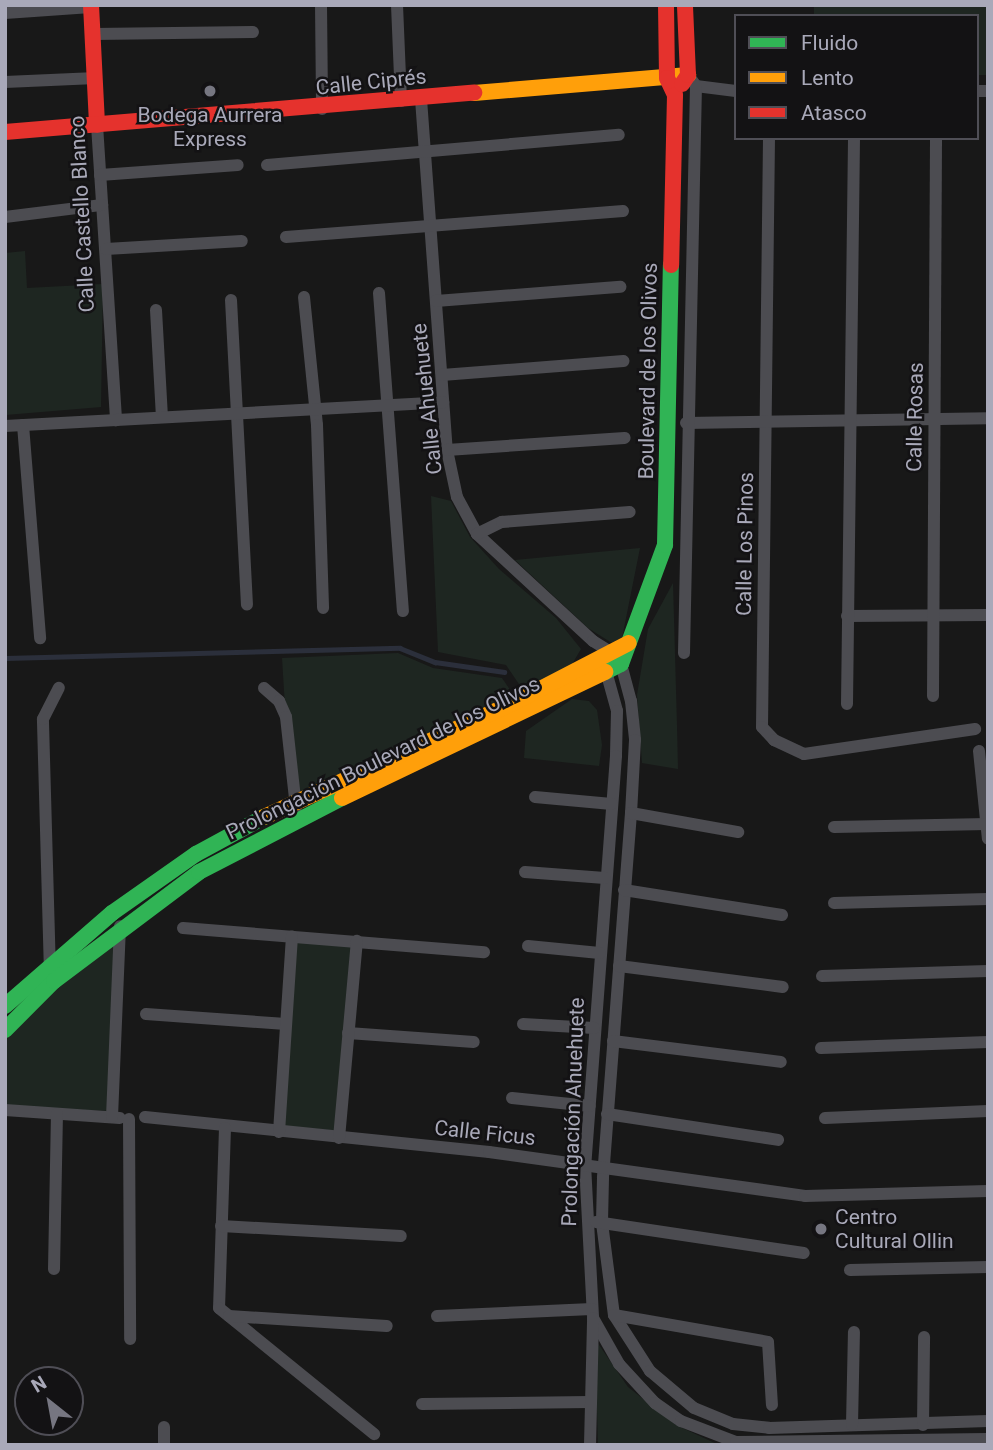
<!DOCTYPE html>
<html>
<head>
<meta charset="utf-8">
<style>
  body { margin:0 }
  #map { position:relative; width:993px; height:1450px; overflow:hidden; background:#181818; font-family:Roboto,sans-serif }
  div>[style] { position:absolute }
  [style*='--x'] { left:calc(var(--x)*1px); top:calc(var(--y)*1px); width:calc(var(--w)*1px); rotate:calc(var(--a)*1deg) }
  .green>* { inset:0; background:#1e2621; transform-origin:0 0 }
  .stream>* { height:4.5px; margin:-2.25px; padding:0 2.25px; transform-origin:2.25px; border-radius:2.25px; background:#2b2f3b }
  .street>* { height:12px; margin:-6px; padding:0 6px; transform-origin:6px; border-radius:6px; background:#4c4c51 }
  .fast>* { height:16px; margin:-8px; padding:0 8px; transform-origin:8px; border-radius:8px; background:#30b455 }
  .slow>* { height:16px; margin:-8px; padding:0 8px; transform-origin:8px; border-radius:8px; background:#ff9f0a }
  .jam>* { height:16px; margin:-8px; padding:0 8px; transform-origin:8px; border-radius:8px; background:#e5322d }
  .dots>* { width:19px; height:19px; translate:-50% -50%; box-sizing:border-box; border:4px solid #131214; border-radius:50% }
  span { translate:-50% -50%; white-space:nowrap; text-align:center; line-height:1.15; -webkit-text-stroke:5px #131214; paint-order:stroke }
  .street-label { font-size:21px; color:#a9a9b9 }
  .poi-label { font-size:21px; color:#a9a9b9 }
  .left { translate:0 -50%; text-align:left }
  .frame { position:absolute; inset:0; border:7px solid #a9a9b9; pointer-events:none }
  .legend { position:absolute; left:734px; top:14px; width:245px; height:126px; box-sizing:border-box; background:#131214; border:2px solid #4f4e56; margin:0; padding:9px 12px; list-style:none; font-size:21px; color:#a9a9b9 }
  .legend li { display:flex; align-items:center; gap:14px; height:35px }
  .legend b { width:35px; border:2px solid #4f4e56 }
  .north { position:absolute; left:14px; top:1366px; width:70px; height:70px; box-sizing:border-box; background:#131214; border:2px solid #4f4e56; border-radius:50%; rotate:329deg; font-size:19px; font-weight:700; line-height:28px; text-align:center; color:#a9a9b9 }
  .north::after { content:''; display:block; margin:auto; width:24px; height:32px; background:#767681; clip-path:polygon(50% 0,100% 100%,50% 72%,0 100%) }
</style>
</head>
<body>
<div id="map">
  <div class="green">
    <div style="clip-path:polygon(814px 5px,988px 5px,988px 75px,977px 75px,977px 16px,814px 16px)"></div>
    <div style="clip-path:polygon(25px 251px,27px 288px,103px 284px,101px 407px,5px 415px,5px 253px)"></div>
    <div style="clip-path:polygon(431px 496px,451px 501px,470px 537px,499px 569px,556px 618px,581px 649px,568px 671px,523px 690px,506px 665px,438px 652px)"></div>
    <div style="clip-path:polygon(640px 548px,620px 648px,588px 628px,515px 560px)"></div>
    <div style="clip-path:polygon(673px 583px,677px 726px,678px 769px,642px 763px,637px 695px,648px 629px)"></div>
    <div style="clip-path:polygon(398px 653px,433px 668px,502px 678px,513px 694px,291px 803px,282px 658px)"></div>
    <div style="clip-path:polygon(572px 699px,589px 701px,597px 710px,602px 745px,599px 766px,524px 758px,526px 731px)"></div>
    <div style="clip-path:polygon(121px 927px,111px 1111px,5px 1107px,5px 1026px)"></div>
    <div style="left:292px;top:938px;width:65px;height:189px;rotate:4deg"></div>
    <div style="clip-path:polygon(595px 1339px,628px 1387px,676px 1425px,719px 1445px,598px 1445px)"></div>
  </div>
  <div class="stream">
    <div style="--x:5;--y:658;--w:395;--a:-1.5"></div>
    <div style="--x:400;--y:648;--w:38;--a:22"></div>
    <div style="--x:435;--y:662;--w:70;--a:8.2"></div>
  </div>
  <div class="street">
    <div style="--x:321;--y:5;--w:104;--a:89.4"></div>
    <div style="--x:397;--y:5;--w:96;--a:87.6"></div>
    <div style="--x:5;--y:13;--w:86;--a:-4"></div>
    <div style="--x:94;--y:34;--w:159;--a:-0.7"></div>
    <div style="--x:691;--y:79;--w:9;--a:54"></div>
    <div style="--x:696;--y:86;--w:40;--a:7.1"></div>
    <div style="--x:5;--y:82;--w:91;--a:-2.5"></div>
    <div style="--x:977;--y:91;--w:11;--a:0"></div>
    <div style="--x:421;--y:99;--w:352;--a:85.8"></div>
    <div style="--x:447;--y:450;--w:48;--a:78"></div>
    <div style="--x:457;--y:497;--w:42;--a:61.6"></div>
    <div style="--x:477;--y:534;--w:158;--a:42.7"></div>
    <div style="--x:593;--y:641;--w:25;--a:32"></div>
    <div style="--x:614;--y:654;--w:12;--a:55"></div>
    <div style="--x:621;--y:664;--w:38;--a:75"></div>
    <div style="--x:631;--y:701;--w:39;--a:84"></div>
    <div style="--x:635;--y:740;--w:73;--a:93.1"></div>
    <div style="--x:631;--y:813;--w:366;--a:94.4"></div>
    <div style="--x:603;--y:1178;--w:45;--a:91.3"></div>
    <div style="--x:602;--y:1223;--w:93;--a:82.6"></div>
    <div style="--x:614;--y:1315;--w:67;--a:57.3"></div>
    <div style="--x:650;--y:1371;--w:57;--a:40.1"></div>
    <div style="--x:694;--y:1408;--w:42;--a:22.3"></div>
    <div style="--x:733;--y:1424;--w:36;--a:6"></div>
    <div style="--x:769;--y:1428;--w:219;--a:-1.8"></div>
    <div style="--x:97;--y:125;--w:296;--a:86.3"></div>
    <div style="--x:769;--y:138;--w:589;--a:90.68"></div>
    <div style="--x:762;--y:727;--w:18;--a:47"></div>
    <div style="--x:774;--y:740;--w:33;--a:25"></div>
    <div style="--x:804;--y:754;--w:173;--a:-8.3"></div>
    <div style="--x:267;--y:165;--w:353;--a:-4.9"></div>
    <div style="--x:100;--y:175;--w:138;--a:-4.1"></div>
    <div style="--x:5;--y:217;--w:98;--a:-7.1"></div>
    <div style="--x:286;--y:237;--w:338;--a:-4.4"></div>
    <div style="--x:106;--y:249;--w:136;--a:-3.4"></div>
    <div style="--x:379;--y:293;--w:319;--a:85.7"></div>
    <div style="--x:304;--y:297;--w:129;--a:84.2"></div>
    <div style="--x:317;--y:425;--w:183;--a:88.1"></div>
    <div style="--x:231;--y:300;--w:305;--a:87"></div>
    <div style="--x:436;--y:301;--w:185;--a:-4.4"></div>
    <div style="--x:156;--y:310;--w:106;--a:86.8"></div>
    <div style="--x:442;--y:375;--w:182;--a:-4.4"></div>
    <div style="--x:686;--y:423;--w:302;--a:-0.9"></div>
    <div style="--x:23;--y:425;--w:214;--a:85.4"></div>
    <div style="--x:5;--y:426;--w:439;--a:-3.1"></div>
    <div style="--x:447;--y:450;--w:178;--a:-3.9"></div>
    <div style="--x:477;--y:534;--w:28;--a:-26"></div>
    <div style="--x:502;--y:522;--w:128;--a:-4.5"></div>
    <div style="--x:847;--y:616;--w:141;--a:-0.4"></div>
    <div style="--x:684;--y:653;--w:567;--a:-88.79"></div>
    <div style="--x:604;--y:664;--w:49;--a:74.5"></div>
    <div style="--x:617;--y:711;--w:45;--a:91.3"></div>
    <div style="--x:616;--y:756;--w:409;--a:94.3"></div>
    <div style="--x:585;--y:1164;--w:154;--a:87"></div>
    <div style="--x:593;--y:1318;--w:53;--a:60.5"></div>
    <div style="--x:619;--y:1364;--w:53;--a:47.3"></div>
    <div style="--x:655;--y:1403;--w:32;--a:35"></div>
    <div style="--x:681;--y:1421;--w:59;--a:20.9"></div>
    <div style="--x:736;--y:1442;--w:252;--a:-0.7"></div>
    <div style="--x:264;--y:688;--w:20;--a:41"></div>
    <div style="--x:279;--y:701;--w:17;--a:66"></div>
    <div style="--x:286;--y:717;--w:91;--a:83.7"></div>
    <div style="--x:933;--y:696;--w:558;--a:-89.69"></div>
    <div style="--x:847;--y:704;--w:566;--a:-89.29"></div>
    <div style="--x:979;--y:751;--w:88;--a:84.2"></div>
    <div style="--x:535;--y:797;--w:77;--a:5.2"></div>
    <div style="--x:631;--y:813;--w:109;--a:10.1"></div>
    <div style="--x:834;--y:827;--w:153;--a:-1.1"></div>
    <div style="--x:525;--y:872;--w:80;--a:4.3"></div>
    <div style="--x:624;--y:890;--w:160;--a:9"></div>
    <div style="--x:834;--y:903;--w:154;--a:-1.5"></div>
    <div style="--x:183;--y:928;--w:302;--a:4.6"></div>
    <div style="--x:528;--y:946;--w:72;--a:5.6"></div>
    <div style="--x:619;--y:966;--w:165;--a:7.3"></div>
    <div style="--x:50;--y:973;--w:254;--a:-91.6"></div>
    <div style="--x:43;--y:719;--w:35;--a:-63"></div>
    <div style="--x:822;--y:976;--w:166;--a:-1.7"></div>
    <div style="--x:146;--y:1014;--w:140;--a:4.1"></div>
    <div style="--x:523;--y:1024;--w:71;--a:3.2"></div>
    <div style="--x:348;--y:1033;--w:126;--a:4.1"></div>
    <div style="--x:613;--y:1041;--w:169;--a:7.1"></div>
    <div style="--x:821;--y:1048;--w:167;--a:-2.1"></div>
    <div style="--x:512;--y:1098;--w:78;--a:5.9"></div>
    <div style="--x:5;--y:1110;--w:115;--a:4"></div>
    <div style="--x:607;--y:1114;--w:173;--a:8.6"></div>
    <div style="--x:112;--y:1117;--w:191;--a:-87.6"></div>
    <div style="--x:145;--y:1117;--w:346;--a:5.8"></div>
    <div style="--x:489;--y:1152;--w:319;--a:7.9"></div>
    <div style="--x:805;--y:1196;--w:183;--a:-1.6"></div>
    <div style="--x:825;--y:1118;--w:163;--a:-2.5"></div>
    <div style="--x:129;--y:1119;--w:220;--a:89.7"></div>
    <div style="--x:225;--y:1128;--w:180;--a:91.9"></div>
    <div style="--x:219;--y:1308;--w:200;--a:39.1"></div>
    <div style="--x:279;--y:1132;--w:196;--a:-86.2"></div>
    <div style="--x:339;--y:1138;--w:198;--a:-84.8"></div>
    <div style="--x:596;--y:1222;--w:210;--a:8.5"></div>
    <div style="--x:221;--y:1226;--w:180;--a:3.2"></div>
    <div style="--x:54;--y:1269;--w:155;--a:-88.9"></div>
    <div style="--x:850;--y:1270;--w:138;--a:-1.2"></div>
    <div style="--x:614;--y:1315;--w:156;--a:9.9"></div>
    <div style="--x:768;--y:1342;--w:63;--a:86.4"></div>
    <div style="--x:229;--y:1316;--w:158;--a:3.6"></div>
    <div style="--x:437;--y:1316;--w:155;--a:-2.6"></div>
    <div style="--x:422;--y:1404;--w:168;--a:-0.7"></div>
    <div style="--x:852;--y:1425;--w:93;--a:-88.8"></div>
    <div style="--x:923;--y:1425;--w:88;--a:-89.3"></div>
    <div style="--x:164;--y:1445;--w:18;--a:-90"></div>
    <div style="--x:590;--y:1445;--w:127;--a:-88.6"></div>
  </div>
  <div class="fast">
    <div style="--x:605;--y:672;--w:18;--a:-27"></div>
    <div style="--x:621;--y:664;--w:127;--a:-69.7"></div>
    <div style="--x:665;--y:545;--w:280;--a:-88.8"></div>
    <div style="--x:5;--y:1006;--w:142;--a:-41"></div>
    <div style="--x:112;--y:913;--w:103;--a:-35.1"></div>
    <div style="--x:196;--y:854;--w:77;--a:-28.6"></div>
    <div style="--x:5;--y:1030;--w:69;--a:-45"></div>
    <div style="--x:54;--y:981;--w:181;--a:-36.9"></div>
    <div style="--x:199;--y:872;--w:161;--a:-27.4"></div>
  </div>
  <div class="slow">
    <div style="--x:474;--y:93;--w:215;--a:-4.8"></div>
    <div style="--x:342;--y:798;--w:292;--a:-25.6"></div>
    <div style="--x:264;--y:817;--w:276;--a:-24.6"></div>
    <div style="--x:515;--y:702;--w:128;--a:-27.4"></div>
  </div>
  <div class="jam">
    <div style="--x:91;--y:5;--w:120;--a:87.1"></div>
    <div style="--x:666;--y:5;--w:73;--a:89.2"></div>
    <div style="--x:667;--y:78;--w:19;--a:65"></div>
    <div style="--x:675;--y:95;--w:170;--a:91.3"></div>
    <div style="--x:682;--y:84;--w:11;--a:-56"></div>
    <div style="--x:688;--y:75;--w:70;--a:-92.5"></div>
    <div style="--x:5;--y:132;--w:471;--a:-4.8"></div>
  </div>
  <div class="dots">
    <div style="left:210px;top:91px;background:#767681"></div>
    <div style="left:821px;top:1229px;background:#767681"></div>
  </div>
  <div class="street-label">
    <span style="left:371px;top:82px;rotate:-6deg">Calle Ciprés</span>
    <span style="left:82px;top:214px;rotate:-93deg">Calle Castello Blanco</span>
    <span style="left:648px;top:371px;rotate:-89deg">Boulevard de los Olivos</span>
    <span style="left:427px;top:399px;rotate:-96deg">Calle Ahuehuete</span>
    <span style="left:915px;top:417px;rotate:-89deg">Calle Rosas</span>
    <span style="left:745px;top:544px;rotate:-89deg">Calle Los Pinos</span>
    <span style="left:383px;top:758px;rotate:-26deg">Prolongación Boulevard de los Olivos</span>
    <span style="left:573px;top:1112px;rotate:-88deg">Prolongación Ahuehuete</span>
    <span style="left:485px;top:1133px;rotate:6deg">Calle Ficus</span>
  </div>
  <div class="poi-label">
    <span style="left:210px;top:127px">Bodega Aurrera<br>Express</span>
    <span class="left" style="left:835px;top:1229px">Centro<br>Cultural Ollin</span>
  </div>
  <div class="frame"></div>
  <ul class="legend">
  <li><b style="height:9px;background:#30b455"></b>Fluido</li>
  <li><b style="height:9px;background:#ff9f0a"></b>Lento</li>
  <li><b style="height:9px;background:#e5322d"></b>Atasco</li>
  </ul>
  <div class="north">N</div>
</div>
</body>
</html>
